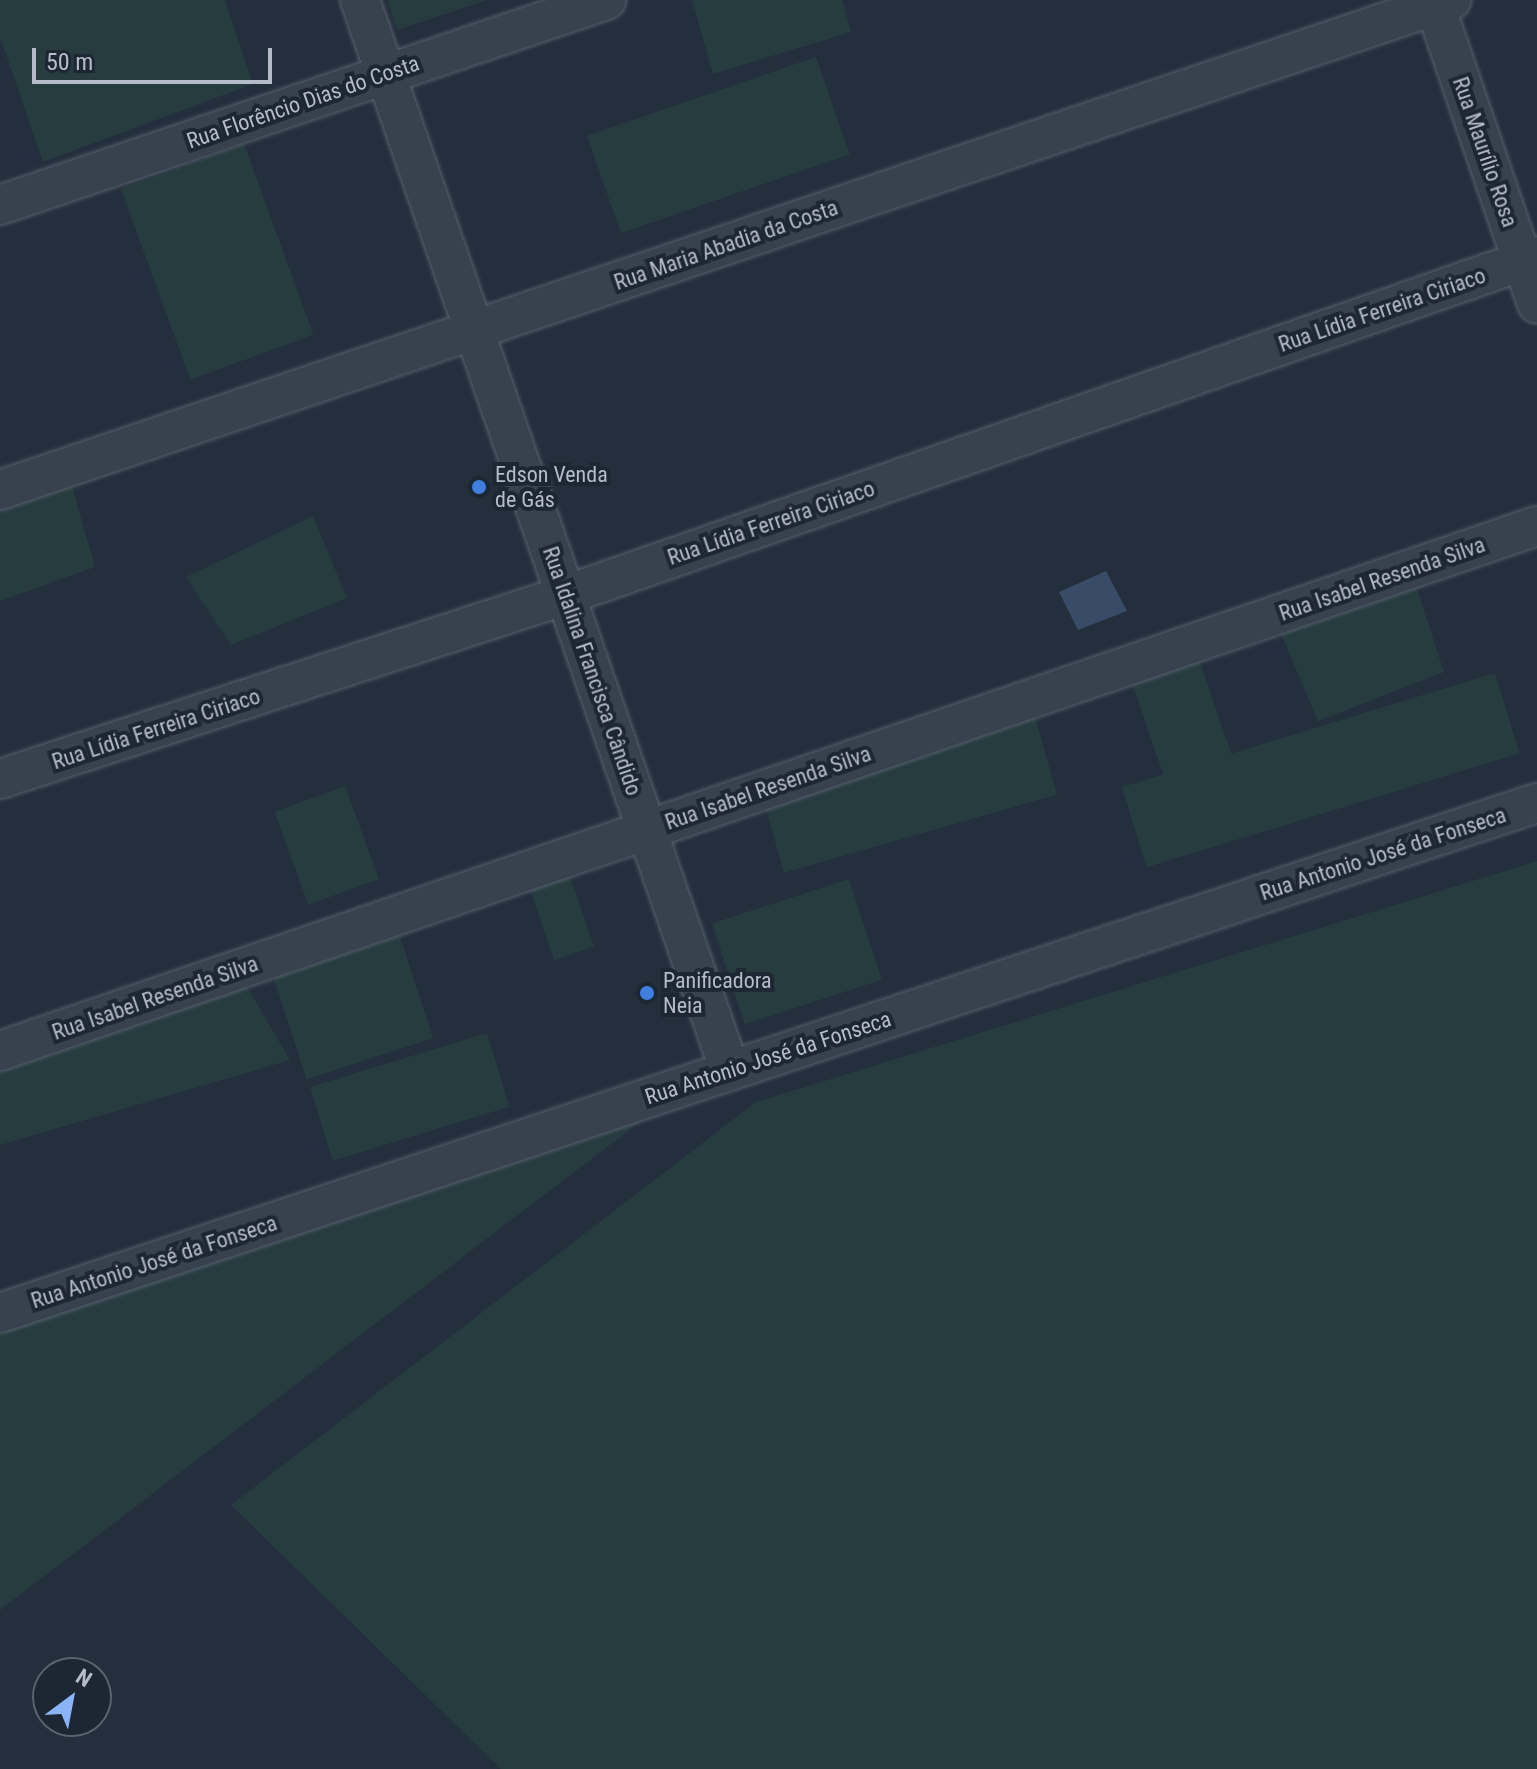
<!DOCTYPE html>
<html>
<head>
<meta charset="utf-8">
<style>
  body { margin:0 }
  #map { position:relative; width:1537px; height:1769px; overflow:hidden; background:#242f3e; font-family:"Roboto Condensed",sans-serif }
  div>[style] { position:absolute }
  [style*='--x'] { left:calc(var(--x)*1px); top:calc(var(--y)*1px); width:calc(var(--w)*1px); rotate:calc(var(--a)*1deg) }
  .green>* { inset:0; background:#263c3f; transform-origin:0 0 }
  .water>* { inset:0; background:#394c67 }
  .roads { filter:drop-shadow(0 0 2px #565f6c) drop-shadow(0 0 2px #565f6c) }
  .street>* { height:38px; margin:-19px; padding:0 19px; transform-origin:19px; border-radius:19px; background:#38414e }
  .dots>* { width:22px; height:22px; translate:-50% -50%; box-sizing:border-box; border:4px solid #1d2633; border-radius:50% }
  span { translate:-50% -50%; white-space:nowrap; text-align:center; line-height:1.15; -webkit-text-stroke:8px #1d2633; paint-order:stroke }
  .street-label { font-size:22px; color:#b4bcc9 }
  .poi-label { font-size:22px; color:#b4bcc9 }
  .left { translate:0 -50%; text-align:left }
  .north { position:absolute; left:32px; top:1657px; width:80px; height:80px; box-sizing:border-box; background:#1d2633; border:2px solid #59626f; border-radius:50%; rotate:32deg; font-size:22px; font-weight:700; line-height:32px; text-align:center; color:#b4bcc9 }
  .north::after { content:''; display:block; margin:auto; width:28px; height:36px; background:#8ab4f8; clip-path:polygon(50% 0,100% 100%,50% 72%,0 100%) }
  .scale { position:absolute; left:32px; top:48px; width:240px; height:36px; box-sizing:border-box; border:4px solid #b4bcc9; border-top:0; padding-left:10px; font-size:24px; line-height:28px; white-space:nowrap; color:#b4bcc9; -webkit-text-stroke:6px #1d2633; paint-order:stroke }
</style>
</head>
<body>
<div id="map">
  <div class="green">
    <div style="clip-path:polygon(0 0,225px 0,253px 84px,43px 162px,0 37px)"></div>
    <div style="clip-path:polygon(387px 0,487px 0,397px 30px)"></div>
    <div style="clip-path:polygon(692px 0,842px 0,851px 32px,713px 74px)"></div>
    <div style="left:816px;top:57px;width:103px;height:242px;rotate:71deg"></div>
    <div style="left:244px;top:144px;width:203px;height:131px;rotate:70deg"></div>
    <div style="clip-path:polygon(69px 476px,95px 567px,0 601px,0 498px)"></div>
    <div style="clip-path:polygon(313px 516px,347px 598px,231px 645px,186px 577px)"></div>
    <div style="clip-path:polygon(1415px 583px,1444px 672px,1318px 721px,1277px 624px)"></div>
    <div style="left:1198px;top:657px;width:107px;height:71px;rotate:71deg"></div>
    <div style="left:1495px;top:673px;width:84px;height:390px;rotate:73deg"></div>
    <div style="left:1032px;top:707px;width:91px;height:284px;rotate:74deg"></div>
    <div style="left:345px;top:786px;width:99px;height:75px;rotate:70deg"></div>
    <div style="clip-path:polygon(1537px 861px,1537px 1769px,501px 1769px,231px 1505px,756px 1102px)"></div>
    <div style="left:567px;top:868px;width:83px;height:42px;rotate:71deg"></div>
    <div style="left:849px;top:879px;width:106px;height:144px;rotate:72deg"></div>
    <div style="left:396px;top:924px;width:120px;height:133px;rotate:72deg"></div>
    <div style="clip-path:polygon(243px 980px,290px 1060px,0 1145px,0 1062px)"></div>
    <div style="left:487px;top:1033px;width:77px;height:185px;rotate:73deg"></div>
    <div style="clip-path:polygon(657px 1109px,0 1610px,0 1325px)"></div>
  </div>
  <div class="water">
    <div style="clip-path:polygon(1106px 571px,1127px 611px,1078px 630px,1059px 592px)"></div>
  </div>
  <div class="roads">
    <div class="street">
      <div style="--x:360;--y:0;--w:1133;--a:70.94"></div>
      <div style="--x:1433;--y:0;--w:321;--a:71.1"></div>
      <div style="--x:0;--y:205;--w:640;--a:-18.69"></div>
      <div style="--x:0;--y:490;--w:1532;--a:-18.66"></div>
      <div style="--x:0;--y:779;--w:595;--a:-18.01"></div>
      <div style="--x:566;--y:595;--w:1028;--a:-19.25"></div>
      <div style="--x:0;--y:1051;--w:1624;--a:-18.86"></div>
      <div style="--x:0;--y:1313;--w:1619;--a:-18.36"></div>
    </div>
  </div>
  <div class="dots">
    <div style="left:479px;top:487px;background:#3f7fe0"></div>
    <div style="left:647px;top:993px;background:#3f7fe0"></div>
  </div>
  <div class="street-label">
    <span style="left:303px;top:102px;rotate:-19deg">Rua Florêncio Dias do Costa</span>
    <span style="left:1485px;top:152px;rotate:71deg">Rua Maurílio Rosa</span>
    <span style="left:726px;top:245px;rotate:-19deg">Rua Maria Abadia da Costa</span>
    <span style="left:1382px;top:310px;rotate:-19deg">Rua Lídia Ferreira Ciriaco</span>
    <span style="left:771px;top:523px;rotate:-19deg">Rua Lídia Ferreira Ciriaco</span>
    <span style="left:1382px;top:579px;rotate:-19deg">Rua Isabel Resenda Silva</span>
    <span style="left:592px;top:671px;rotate:71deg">Rua Idalina Francisca Cândido</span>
    <span style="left:156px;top:729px;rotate:-18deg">Rua Lídia Ferreira Ciriaco</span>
    <span style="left:768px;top:788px;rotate:-19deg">Rua Isabel Resenda Silva</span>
    <span style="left:1383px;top:854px;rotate:-18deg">Rua Antonio José da Fonseca</span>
    <span style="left:155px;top:998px;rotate:-19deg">Rua Isabel Resenda Silva</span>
    <span style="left:768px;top:1058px;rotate:-18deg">Rua Antonio José da Fonseca</span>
    <span style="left:154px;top:1262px;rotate:-18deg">Rua Antonio José da Fonseca</span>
  </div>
  <div class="poi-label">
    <span class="left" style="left:495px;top:487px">Edson Venda<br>de Gás</span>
    <span class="left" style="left:663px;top:993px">Panificadora<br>Neia</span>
  </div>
  <div class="north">N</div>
  <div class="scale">50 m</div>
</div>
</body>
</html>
